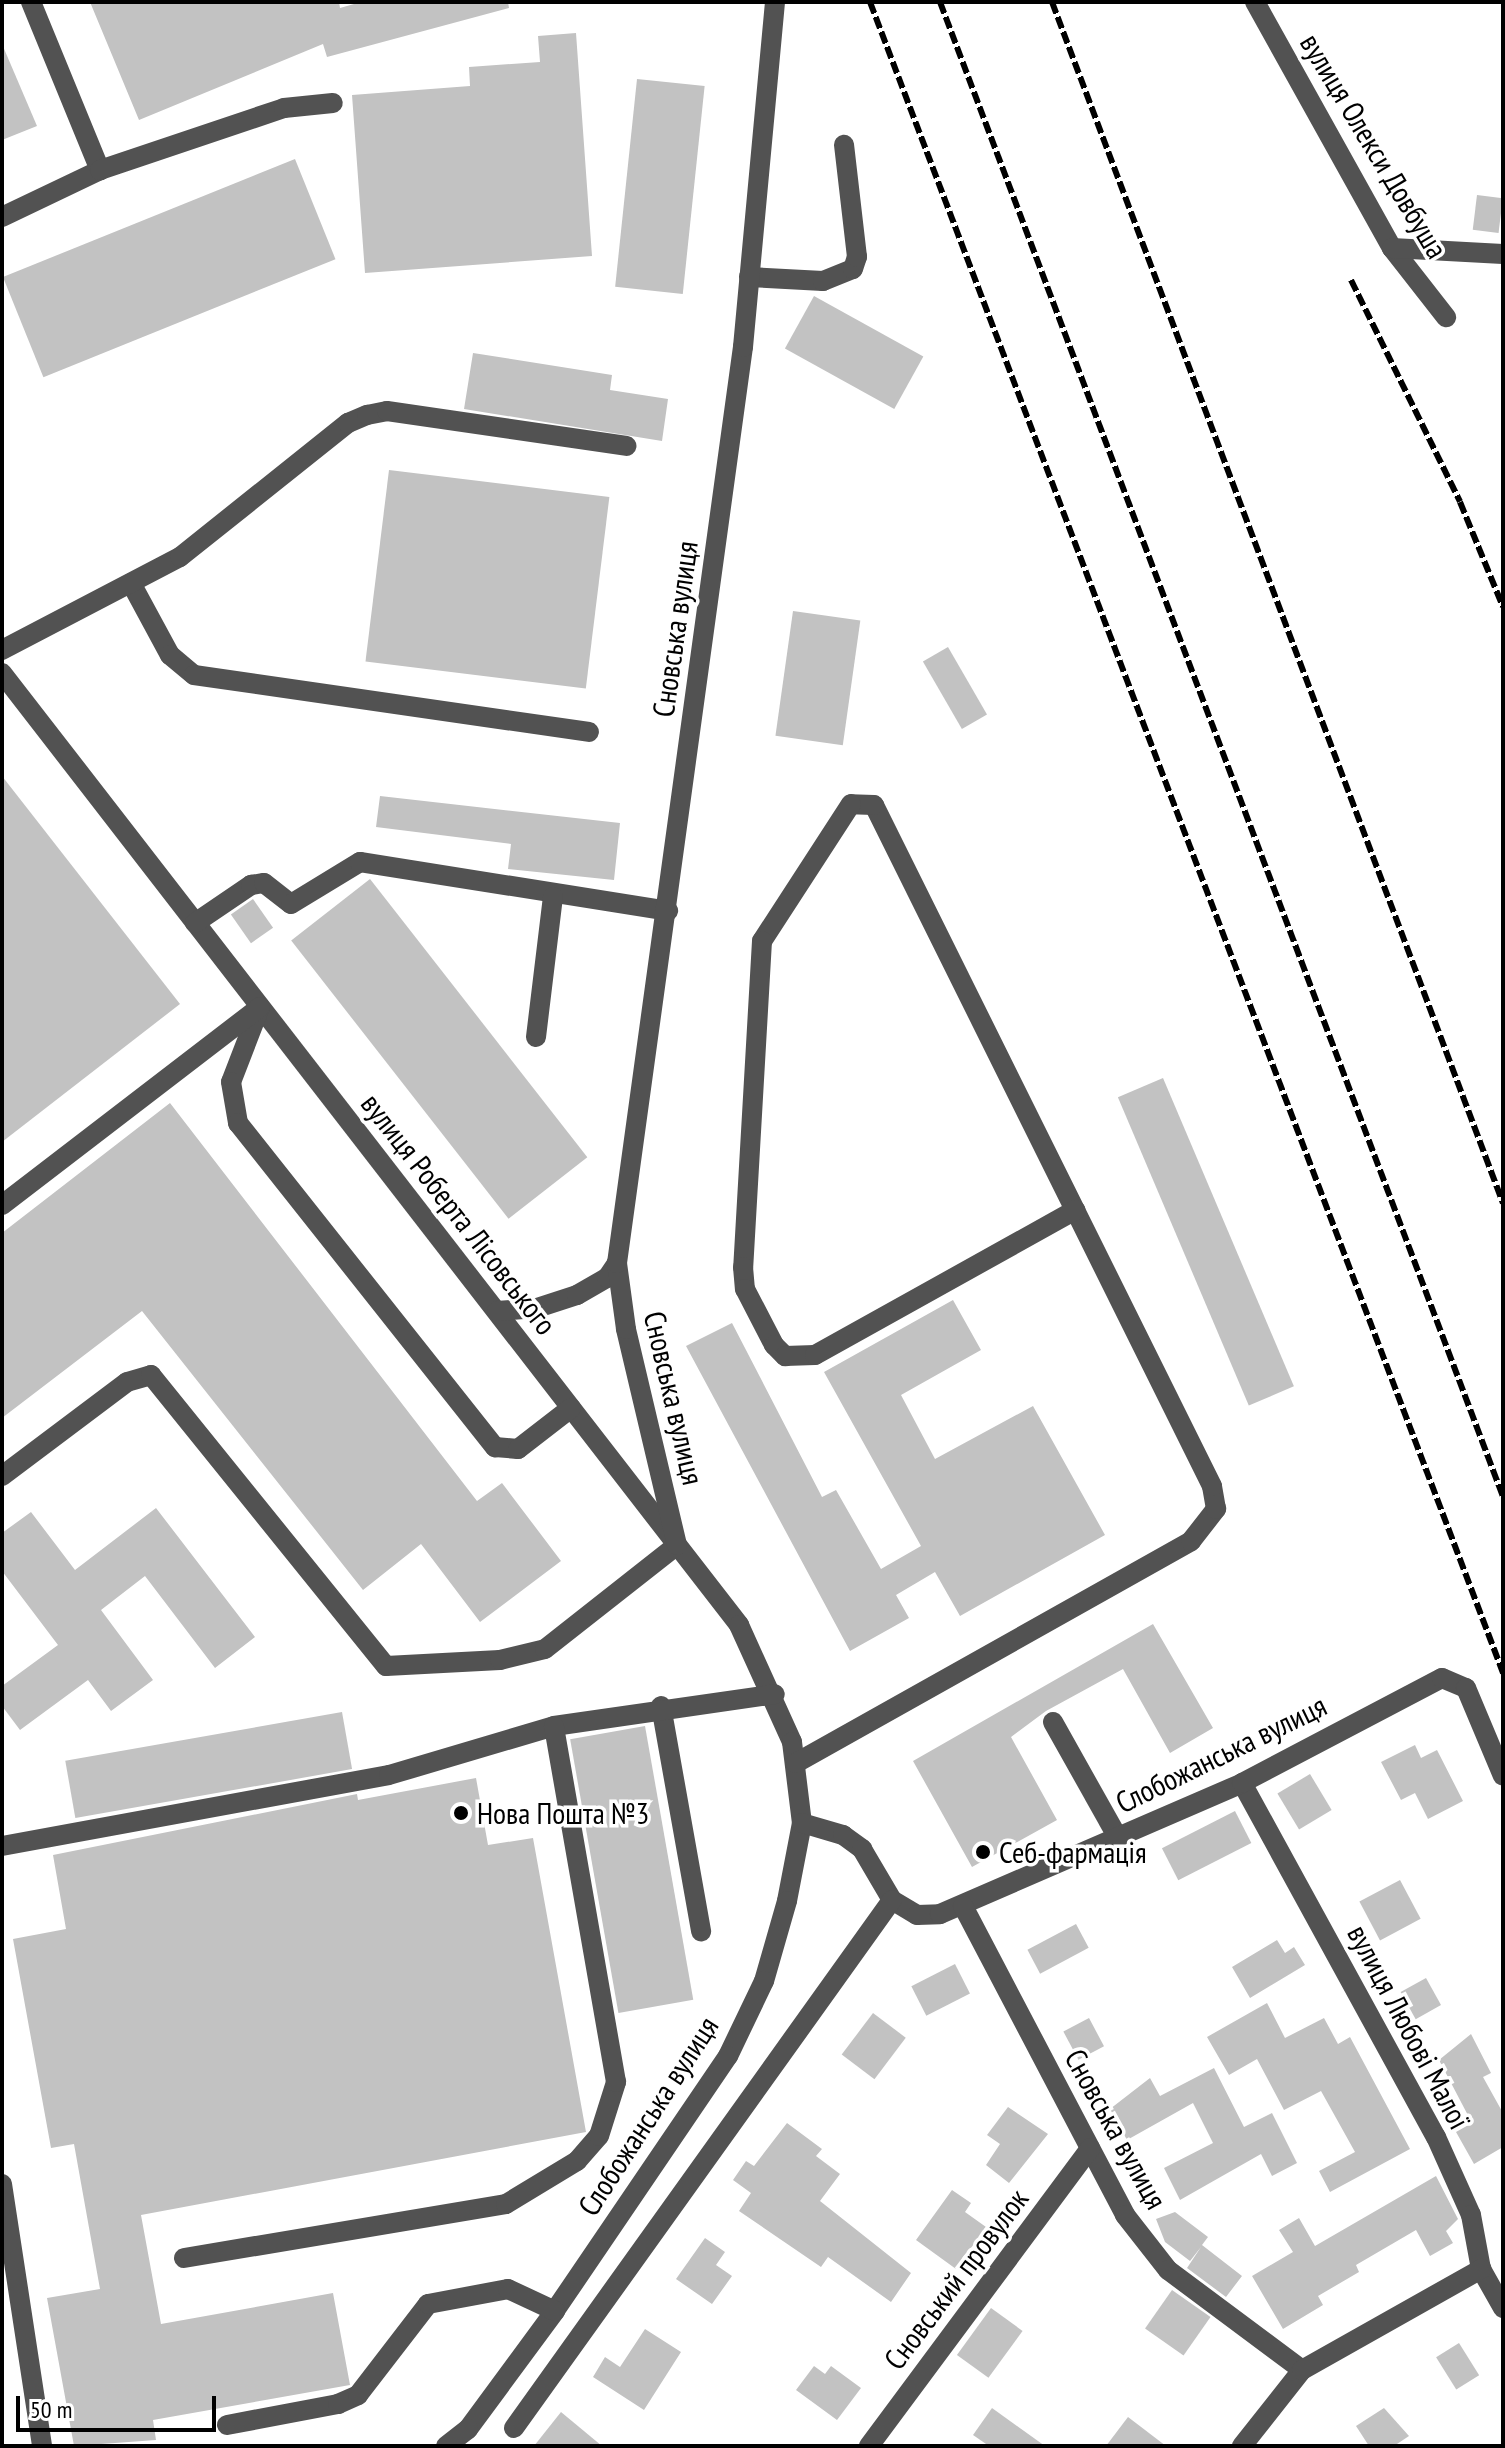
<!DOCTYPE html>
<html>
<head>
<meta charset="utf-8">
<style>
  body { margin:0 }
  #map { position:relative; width:1505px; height:2448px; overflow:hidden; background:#fff; font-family:"PT Sans Narrow",sans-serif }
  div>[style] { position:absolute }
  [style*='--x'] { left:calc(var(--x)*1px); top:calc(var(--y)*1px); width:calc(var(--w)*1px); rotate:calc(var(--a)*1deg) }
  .building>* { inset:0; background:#c2c2c2; transform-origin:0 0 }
  .minor>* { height:20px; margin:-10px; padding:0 10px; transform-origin:10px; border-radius:10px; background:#525252 }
  .rail>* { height:6px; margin-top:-3px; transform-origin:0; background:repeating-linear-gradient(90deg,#000 0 12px,transparent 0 16px) }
  .dots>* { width:22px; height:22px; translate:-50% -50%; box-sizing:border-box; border:4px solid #fff; border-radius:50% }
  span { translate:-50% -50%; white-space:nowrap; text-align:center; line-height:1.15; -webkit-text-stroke:7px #fff; paint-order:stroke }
  .street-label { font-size:30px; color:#000 }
  .poi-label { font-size:30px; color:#000 }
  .left { translate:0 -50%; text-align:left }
  .frame { position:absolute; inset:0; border:4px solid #000; pointer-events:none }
  .scale { position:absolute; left:16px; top:2396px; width:200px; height:36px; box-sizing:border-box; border:4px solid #000; border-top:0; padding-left:10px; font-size:24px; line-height:28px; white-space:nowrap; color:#000; -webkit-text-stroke:6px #fff; paint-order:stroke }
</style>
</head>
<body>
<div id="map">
  <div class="building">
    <div style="clip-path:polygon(90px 2px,339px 2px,340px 8px,361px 2px,508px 2px,509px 8px,327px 57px,323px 44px,139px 120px)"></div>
    <div style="clip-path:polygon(576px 33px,592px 256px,365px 273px,352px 95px,470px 86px,469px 67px,540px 62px,538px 36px)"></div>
    <div style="clip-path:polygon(2px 44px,37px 126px,2px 140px)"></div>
    <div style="left:637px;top:79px;width:68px;height:209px;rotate:6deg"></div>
    <div style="left:295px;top:159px;width:108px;height:315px;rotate:68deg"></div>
    <div style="left:1477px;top:195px;width:26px;height:35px;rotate:7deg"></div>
    <div style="left:814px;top:296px;width:125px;height:60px;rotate:29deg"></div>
    <div style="clip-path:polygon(473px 353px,612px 375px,610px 390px,668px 399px,662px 441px,464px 409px)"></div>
    <div style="left:389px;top:470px;width:222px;height:193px;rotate:7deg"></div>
    <div style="left:793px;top:611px;width:68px;height:126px;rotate:8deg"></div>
    <div style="left:948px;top:647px;width:78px;height:29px;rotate:60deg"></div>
    <div style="clip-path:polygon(2px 776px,180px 1004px,2px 1142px)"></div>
    <div style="clip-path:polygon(380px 796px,620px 823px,614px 880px,508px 869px,511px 844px,376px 827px)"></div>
    <div style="left:370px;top:879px;width:353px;height:100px;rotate:52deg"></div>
    <div style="left:253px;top:899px;width:35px;height:27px;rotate:55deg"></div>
    <div style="left:1163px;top:1078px;width:335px;height:49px;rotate:67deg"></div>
    <div style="clip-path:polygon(170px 1103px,477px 1501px,502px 1483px,561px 1561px,480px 1622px,421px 1544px,363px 1590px,142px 1311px,2px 1418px,2px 1233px)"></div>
    <div style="clip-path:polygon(953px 1300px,981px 1350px,901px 1395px,935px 1459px,1033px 1406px,1105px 1535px,960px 1616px,935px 1572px,896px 1595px,909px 1618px,850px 1651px,686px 1346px,732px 1323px,822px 1497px,836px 1490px,881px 1569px,921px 1546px,824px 1372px)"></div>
    <div style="clip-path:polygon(156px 1508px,255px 1637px,215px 1668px,145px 1576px,101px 1610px,153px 1680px,111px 1711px,88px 1680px,20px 1730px,2px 1706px,2px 1686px,58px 1645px,2px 1571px,2px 1533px,31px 1512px,75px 1570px)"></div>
    <div style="clip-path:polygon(1153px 1624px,1213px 1728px,1170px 1753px,1123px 1669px,1046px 1711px,1011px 1737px,1057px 1820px,972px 1867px,913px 1761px)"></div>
    <div style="left:342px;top:1712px;width:58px;height:281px;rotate:80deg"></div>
    <div style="left:645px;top:1726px;width:278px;height:76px;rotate:80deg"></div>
    <div style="clip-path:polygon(1415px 1745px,1421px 1758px,1437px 1750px,1463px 1801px,1428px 1819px,1415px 1793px,1401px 1800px,1381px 1762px)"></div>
    <div style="left:1310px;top:1774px;width:42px;height:38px;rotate:59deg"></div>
    <div style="clip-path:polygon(476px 1778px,488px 1845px,533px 1838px,586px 2132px,141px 2215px,161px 2324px,333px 2293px,350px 2385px,153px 2420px,156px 2440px,74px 2446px,47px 2298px,100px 2289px,74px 2144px,51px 2148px,13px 1939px,66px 1929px,53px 1855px,357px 1794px,358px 1800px)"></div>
    <div style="left:1235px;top:1811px;width:36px;height:82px;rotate:63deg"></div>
    <div style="left:1400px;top:1880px;width:44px;height:46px;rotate:62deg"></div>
    <div style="left:1076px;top:1924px;width:27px;height:55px;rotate:62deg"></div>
    <div style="clip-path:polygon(1277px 1940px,1285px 1953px,1294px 1947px,1305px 1965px,1250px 1998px,1232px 1967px)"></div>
    <div style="left:955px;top:1964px;width:33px;height:49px;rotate:63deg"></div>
    <div style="left:1426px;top:1978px;width:31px;height:29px;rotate:61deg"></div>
    <div style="clip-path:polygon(1267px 2003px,1285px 2038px,1324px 2018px,1338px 2044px,1350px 2037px,1410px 2149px,1330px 2192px,1319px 2171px,1355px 2152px,1321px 2091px,1284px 2110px,1257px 2059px,1229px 2075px,1207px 2037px)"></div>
    <div style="left:873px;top:2013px;width:41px;height:52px;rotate:37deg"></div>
    <div style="left:1089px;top:2018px;width:32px;height:29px;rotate:62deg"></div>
    <div style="clip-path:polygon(1471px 2034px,1491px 2073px,1483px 2077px,1503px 2113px,1503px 2147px,1474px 2164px,1456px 2132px,1472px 2123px,1439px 2060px)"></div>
    <div style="clip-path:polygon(1214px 2068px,1244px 2127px,1272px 2113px,1297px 2163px,1272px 2176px,1261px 2154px,1180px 2200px,1164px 2168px,1213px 2143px,1193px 2103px,1127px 2140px,1110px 2109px,1150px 2078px,1160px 2096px)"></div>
    <div style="clip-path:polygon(1008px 2107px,1048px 2134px,1009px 2183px,986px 2165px,1000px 2144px,987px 2135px)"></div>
    <div style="clip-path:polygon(787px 2123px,822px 2149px,816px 2156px,840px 2174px,820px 2201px,911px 2273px,891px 2302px,828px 2257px,821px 2267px,739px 2211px,751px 2193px,733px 2180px,746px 2161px,754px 2166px)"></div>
    <div style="clip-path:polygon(1436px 2176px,1458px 2219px,1446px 2231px,1453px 2243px,1430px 2256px,1416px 2230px,1356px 2265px,1359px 2272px,1318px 2296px,1323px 2305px,1283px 2329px,1252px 2276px,1293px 2252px,1279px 2230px,1299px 2218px,1315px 2246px)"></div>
    <div style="clip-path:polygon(952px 2190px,971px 2203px,965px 2212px,986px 2227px,956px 2269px,916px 2240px)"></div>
    <div style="clip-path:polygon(1175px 2212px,1208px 2237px,1202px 2245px,1242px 2276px,1226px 2297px,1187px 2268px,1201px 2247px,1190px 2261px,1165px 2242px,1156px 2219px)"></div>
    <div style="clip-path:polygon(705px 2238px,725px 2252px,716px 2265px,732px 2276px,712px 2304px,676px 2279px)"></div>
    <div style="left:1172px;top:2290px;width:47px;height:47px;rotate:35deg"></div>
    <div style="left:991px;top:2308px;width:39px;height:58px;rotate:36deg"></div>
    <div style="clip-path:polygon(645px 2329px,681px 2352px,644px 2410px,593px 2377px,605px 2357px,620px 2367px)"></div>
    <div style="left:1459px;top:2343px;width:38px;height:27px;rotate:58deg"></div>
    <div style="clip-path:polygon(814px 2366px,825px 2374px,831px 2366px,861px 2388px,837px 2420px,796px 2390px)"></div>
    <div style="clip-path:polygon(992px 2408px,1045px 2446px,989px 2446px,973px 2435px)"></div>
    <div style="clip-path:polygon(1384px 2408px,1409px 2436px,1394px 2446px,1369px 2446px,1356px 2426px)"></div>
    <div style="clip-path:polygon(561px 2412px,602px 2446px,534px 2446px)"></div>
    <div style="clip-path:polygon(1128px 2417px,1166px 2446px,1106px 2446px)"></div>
  </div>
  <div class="minor">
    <div style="--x:31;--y:2;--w:182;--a:67.7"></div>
    <div style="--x:1255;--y:2;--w:282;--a:60.9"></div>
    <div style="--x:1392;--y:248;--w:88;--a:52"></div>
    <div style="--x:2;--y:217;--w:109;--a:-25.6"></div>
    <div style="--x:100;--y:170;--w:194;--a:-18.6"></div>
    <div style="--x:284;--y:108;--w:49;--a:-5.8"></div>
    <div style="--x:1392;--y:248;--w:111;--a:3.1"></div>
    <div style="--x:749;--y:277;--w:74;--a:3.1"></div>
    <div style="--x:823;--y:281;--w:32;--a:-22"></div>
    <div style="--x:853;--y:269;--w:13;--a:-72"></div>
    <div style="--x:857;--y:257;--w:113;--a:-96.6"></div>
    <div style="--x:131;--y:583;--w:82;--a:61.6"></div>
    <div style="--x:170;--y:655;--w:31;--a:40"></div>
    <div style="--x:194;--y:675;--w:399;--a:8.2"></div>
    <div style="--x:2;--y:650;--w:201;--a:-27.6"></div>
    <div style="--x:180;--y:557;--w:215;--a:-38.6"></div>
    <div style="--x:348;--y:423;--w:21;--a:-23"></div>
    <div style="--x:367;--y:415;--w:20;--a:-11"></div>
    <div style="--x:387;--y:411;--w:242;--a:8.3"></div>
    <div style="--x:2;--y:673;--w:1204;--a:52.25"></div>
    <div style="--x:739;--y:1625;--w:128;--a:65.6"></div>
    <div style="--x:792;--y:1742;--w:82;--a:83"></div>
    <div style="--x:802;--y:1823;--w:79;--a:100.9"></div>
    <div style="--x:787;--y:1901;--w:83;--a:106"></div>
    <div style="--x:764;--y:1981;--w:83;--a:115.6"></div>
    <div style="--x:728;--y:2056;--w:308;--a:124.2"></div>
    <div style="--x:555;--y:2311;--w:147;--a:126.4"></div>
    <div style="--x:468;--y:2429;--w:28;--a:142"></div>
    <div style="--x:195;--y:923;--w:68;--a:-34.2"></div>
    <div style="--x:251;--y:885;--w:13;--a:-9"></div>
    <div style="--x:264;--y:883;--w:34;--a:38"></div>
    <div style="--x:291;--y:904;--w:81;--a:-31.3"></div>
    <div style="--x:360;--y:862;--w:312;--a:9"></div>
    <div style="--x:260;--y:1007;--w:80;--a:111.1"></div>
    <div style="--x:231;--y:1082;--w:42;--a:80.3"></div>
    <div style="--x:238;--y:1123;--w:414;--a:51.6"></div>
    <div style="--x:495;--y:1447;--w:23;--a:5"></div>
    <div style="--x:518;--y:1449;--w:67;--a:-37.7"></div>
    <div style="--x:536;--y:1037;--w:141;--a:-83.1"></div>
    <div style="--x:2;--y:1205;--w:325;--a:-37.5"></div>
    <div style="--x:497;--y:1311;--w:40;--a:-4.3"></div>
    <div style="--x:537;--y:1308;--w:42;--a:-18"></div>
    <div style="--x:577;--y:1295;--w:34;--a:-30"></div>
    <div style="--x:607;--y:1278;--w:18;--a:-56"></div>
    <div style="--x:2;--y:1476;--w:156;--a:-36.9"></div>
    <div style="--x:127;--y:1382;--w:25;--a:-16"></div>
    <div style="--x:151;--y:1375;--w:374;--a:51.1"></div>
    <div style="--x:386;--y:1666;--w:114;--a:-3"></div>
    <div style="--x:500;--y:1660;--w:46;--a:-13.7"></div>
    <div style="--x:545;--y:1649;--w:168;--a:-38.2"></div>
    <div style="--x:677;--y:1545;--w:222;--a:-103.3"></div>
    <div style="--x:626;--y:1329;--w:67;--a:-97.8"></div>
    <div style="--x:617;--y:1263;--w:925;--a:-82.17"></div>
    <div style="--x:743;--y:347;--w:346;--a:-84.7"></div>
    <div style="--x:661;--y:1706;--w:229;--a:79.9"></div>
    <div style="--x:1053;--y:1722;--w:133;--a:60.7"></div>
    <div style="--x:796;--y:1763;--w:453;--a:-29.3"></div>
    <div style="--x:1191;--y:1541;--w:41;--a:-52"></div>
    <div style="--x:1216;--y:1509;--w:23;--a:-100"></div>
    <div style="--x:1212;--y:1486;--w:308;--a:-116.4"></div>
    <div style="--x:1075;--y:1210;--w:452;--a:-116.4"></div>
    <div style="--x:874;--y:805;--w:23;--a:-178"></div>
    <div style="--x:851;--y:804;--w:163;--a:123"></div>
    <div style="--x:762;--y:941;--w:327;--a:93.3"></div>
    <div style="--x:743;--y:1267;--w:22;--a:85"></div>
    <div style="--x:745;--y:1289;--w:63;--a:62.6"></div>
    <div style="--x:774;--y:1345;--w:16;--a:45"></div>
    <div style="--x:785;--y:1356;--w:30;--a:-2"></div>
    <div style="--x:815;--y:1355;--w:298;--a:-29.1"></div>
    <div style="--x:1242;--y:1783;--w:404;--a:61.3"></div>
    <div style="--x:1436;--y:2137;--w:85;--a:65.8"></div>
    <div style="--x:1471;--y:2215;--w:55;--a:79.5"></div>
    <div style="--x:1481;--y:2269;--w:45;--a:60.6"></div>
    <div style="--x:802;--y:1823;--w:43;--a:16.3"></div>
    <div style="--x:843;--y:1835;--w:24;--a:36"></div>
    <div style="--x:862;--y:1849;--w:59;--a:59.5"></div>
    <div style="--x:892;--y:1900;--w:29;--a:31"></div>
    <div style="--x:917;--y:1915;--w:23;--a:-2"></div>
    <div style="--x:940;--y:1914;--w:329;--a:-23.4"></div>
    <div style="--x:1242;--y:1783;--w:226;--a:-27.7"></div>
    <div style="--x:1442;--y:1678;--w:26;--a:23"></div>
    <div style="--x:1466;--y:1688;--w:95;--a:67.2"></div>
    <div style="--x:2;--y:1846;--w:393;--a:-10.4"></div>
    <div style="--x:389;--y:1775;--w:172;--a:-16.5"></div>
    <div style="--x:554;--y:1726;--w:223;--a:-8.2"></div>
    <div style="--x:963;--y:1906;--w:349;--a:62.3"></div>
    <div style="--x:1125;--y:2215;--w:70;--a:52"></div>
    <div style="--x:1168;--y:2270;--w:167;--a:36.7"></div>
    <div style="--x:2;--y:2184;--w:265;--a:81.3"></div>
    <div style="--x:184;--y:2258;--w:326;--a:-9.5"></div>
    <div style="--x:506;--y:2204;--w:83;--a:-31.2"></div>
    <div style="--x:577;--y:2161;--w:33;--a:-49"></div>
    <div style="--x:599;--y:2136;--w:57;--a:-72.5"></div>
    <div style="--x:616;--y:2082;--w:361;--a:-99.9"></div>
    <div style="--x:227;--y:2425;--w:113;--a:-10.7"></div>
    <div style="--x:338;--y:2404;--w:22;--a:-24"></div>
    <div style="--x:358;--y:2395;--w:115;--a:-52.4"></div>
    <div style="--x:428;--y:2304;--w:81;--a:-10.6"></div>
    <div style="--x:508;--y:2289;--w:52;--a:25.1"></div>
    <div style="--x:514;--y:2428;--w:649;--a:-54.4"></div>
    <div style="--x:869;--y:2446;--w:371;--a:-53.4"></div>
    <div style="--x:1242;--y:2446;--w:97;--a:-51.7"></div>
    <div style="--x:1302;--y:2370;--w:206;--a:-29.4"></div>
  </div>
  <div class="rail">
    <div style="--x:870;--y:2;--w:1787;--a:69.25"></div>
    <div style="--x:940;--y:2;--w:1597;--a:69.36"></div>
    <div style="--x:1052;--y:2;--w:1283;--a:69.42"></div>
    <div style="--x:1351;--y:280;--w:247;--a:63.8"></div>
    <div style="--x:1460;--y:502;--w:113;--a:67.7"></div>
  </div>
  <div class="dots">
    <div style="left:461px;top:1813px;background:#000"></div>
    <div style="left:983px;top:1852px;background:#000"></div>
  </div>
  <div class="street-label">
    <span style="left:1374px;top:146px;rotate:59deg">вулиця Олекси Довбуша</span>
    <span style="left:675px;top:629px;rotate:-82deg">Сновська вулиця</span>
    <span style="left:459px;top:1214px;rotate:52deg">вулиця Роберта Лісовського</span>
    <span style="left:674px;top:1398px;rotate:77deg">Сновська вулиця</span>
    <span style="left:1221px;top:1754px;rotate:-26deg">Слобожанська вулиця</span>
    <span style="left:1409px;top:2027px;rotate:62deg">вулиця Любові Малої</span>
    <span style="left:648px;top:2116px;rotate:-57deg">Слобожанська вулиця</span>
    <span style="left:1116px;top:2129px;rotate:61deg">Сновська вулиця</span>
    <span style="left:956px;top:2279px;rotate:-53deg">Сновський провулок</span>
  </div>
  <div class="poi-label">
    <span class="left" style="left:477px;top:1813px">Нова Пошта №3</span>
    <span class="left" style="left:999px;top:1852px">Себ-фармація</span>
  </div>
  <div class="frame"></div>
  <div class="scale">50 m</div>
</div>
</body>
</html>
